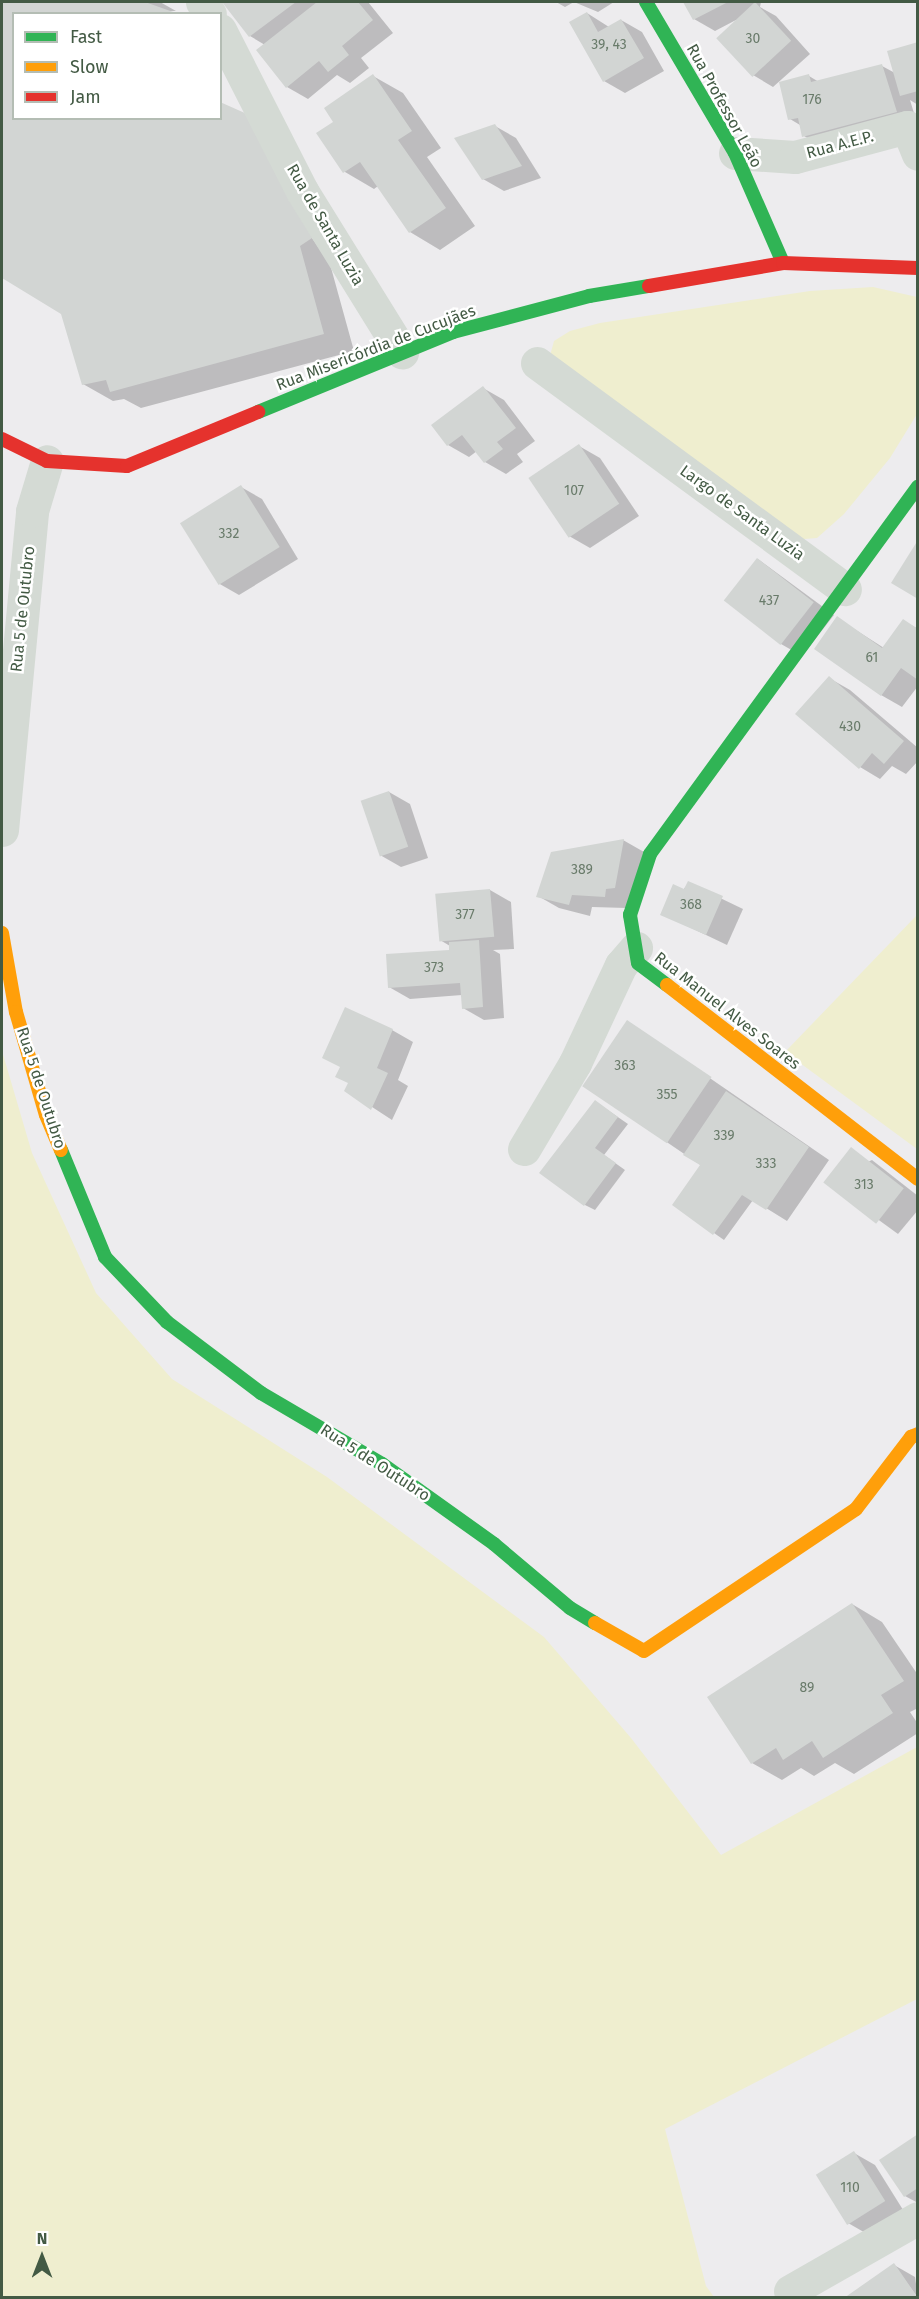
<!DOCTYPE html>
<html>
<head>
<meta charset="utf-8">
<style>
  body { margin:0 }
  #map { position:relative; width:919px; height:2299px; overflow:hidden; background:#edecee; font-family:"Fira Sans",sans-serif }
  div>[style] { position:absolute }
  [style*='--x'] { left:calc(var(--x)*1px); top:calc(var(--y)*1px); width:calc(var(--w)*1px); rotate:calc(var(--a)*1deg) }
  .green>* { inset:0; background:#efeecf }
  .shadow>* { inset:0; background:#0003 }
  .building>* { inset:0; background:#d2d5d3; transform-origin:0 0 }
  .street>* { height:33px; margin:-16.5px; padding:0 16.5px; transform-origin:16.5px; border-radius:16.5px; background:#d4dad4 }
  .fast>* { height:14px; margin:-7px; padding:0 7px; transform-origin:7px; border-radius:7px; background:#30b455 }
  .slow>* { height:14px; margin:-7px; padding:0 7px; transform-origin:7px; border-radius:7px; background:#ff9f0a }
  .jam>* { height:14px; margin:-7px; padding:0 7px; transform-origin:7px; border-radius:7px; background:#e5322d }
  span { translate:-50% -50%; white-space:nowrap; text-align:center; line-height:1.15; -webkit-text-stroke:5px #fff; paint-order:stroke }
  .number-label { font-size:14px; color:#697b6a }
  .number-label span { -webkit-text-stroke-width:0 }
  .street-label { font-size:16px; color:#435a44 }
  .frame { position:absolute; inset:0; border:3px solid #435a44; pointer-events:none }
  .legend { position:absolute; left:12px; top:12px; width:210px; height:108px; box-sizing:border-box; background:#fff; border:2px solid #b4bdb4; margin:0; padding:8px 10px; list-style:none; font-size:18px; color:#435a44 }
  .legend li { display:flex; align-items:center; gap:12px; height:30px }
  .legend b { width:30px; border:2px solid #b4bdb4 }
  .north { position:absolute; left:12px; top:2227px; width:60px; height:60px; -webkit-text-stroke:4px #fff; paint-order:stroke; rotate:0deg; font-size:16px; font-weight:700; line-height:24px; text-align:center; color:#435a44 }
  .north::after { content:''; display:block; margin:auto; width:21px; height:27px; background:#435a44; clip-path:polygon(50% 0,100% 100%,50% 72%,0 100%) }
</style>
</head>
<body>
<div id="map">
  <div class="green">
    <div style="clip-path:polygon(873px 287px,917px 297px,917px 414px,890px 458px,844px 514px,817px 538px,792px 540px,548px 363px,554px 341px,570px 331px,600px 323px,810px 291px)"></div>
    <div style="clip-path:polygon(917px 915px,917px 1149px,785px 1052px)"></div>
    <div style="clip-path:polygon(2px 1051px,32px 1153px,96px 1293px,172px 1379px,327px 1477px,544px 1637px,631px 1738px,721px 1855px,917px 1747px,917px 1999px,665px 2129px,706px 2286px,714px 2297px,2px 2297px)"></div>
  </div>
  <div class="shadow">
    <div style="clip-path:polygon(2px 2px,160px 2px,176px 11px,14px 14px,14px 118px,220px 118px,220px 105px,330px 264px,354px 351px,141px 408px,124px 399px,113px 401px,83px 384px,63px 313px,2px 276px)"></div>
    <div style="clip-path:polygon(224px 2px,368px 2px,393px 33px,361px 58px,369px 68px,350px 83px,337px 75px,308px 99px,287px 87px,265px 45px,250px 36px)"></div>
    <div style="clip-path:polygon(556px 2px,614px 2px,598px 12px,574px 2px,565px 7px)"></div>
    <div style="clip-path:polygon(685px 2px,761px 2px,760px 7px,776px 16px,810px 54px,773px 87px,753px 75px,736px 20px,715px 31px,694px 19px)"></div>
    <div style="clip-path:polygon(587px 13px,609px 27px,621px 20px,642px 32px,664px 71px,625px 93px,604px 81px)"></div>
    <div style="clip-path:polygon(918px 44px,918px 105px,910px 100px,917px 123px,825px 148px,804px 136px,800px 125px,790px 119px,809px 76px,819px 82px,882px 66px,895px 73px)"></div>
    <div style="clip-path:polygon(373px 76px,403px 93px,441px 148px,427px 157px,475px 226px,440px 250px,410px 232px,378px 186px,374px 189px,345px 172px,335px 122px)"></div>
    <div style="clip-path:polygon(495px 126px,516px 138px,541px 178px,504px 191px,483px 179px)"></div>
    <div style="clip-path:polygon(483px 388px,504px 400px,535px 441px,517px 454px,523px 462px,506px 474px,485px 462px,477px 451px,469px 457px,448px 445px)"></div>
    <div style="clip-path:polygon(579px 446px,600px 458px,639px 516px,590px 548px,569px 536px)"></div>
    <div style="clip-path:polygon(241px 487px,262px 499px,298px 559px,239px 595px,218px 583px)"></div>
    <div style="clip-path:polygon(758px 559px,834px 615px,802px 656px,781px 644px)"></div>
    <div style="clip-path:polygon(837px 618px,884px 648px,904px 621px,918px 629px,918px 686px,902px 707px,881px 695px)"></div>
    <div style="clip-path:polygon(829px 678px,850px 690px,918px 748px,918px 761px,906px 774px,892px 766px,880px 779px,860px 767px)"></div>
    <div style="clip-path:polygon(389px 792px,410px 804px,428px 858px,401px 867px,380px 855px)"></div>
    <div style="clip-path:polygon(623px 840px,644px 852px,626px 908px,592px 907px,590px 916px,559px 908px,538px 896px)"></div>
    <div style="clip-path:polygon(689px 883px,743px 909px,727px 945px,662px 914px)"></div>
    <div style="clip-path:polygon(490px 890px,511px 902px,514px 949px,493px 950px,500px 954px,504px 1018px,484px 1020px,463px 1008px,462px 995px,410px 999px,389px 987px,451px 951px,450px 946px,440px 940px)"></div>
    <div style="clip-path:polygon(628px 1022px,829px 1160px,787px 1221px,753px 1200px,724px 1240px,674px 1205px,702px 1166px,584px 1086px)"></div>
    <div style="clip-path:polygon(392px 1030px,413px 1042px,398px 1080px,408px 1086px,392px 1120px,346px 1090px)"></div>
    <div style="clip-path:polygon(596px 1102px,628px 1124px,604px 1155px,625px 1170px,595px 1210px,585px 1205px)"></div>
    <div style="clip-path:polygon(872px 1160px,918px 1196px,918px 1210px,898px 1234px,825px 1181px)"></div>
    <div style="clip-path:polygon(852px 1604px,882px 1622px,918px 1675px,918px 1708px,910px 1712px,918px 1724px,918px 1733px,854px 1774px,835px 1763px,814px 1776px,801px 1768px,782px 1780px,752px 1763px,709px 1697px)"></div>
    <div style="clip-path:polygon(918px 2136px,918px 2203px,905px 2196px)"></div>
    <div style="clip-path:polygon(854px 2153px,875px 2165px,905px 2213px,869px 2235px,848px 2223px)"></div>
    <div style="clip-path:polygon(894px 2265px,915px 2277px,918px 2298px)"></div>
  </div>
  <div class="building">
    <div style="clip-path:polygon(2px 2px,145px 2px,176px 13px,14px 14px,14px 118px,220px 118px,220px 102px,247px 114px,315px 236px,300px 246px,324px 334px,110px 392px,106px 380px,82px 385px,61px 314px,2px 278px)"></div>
    <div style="clip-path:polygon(222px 2px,296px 2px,249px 37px)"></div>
    <div style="clip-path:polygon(317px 2px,358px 2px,373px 20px,342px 46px,349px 55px,328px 72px,319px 61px,286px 88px,256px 50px)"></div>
    <div style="clip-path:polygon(683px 2px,728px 2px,693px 20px)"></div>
    <div style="left:755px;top:2px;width:53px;height:53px;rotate:47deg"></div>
    <div style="clip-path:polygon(587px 12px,598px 32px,621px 19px,644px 58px,603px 82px,569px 22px)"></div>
    <div style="clip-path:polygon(918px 42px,918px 91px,900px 96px,887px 51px)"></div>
    <div style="clip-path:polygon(882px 64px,897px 112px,802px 137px,798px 118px,788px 120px,779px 82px,809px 74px,811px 82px)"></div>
    <div style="clip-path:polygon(373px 74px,412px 131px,398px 140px,446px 208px,409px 233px,360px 162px,343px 173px,316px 133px,333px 122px,324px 108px)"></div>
    <div style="clip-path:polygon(495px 124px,522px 166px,482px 180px,454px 138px)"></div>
    <div style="clip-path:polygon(483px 386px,516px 428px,497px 442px,503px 449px,484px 463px,462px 435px,447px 446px,431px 425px)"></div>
    <div style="left:579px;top:444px;width:72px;height:61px;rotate:56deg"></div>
    <div style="left:241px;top:485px;width:73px;height:72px;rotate:58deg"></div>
    <div style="clip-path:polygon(918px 540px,918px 599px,891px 583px)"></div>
    <div style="left:757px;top:558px;width:72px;height:54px;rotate:38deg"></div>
    <div style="clip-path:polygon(837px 616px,882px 648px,903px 619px,918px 629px,918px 680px,901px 668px,881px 696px,814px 649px)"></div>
    <div style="clip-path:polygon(829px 676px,904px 741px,884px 764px,872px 753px,859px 769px,795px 714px)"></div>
    <div style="left:389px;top:791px;width:59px;height:30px;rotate:71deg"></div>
    <div style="clip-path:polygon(624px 839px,615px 888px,606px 889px,605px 897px,572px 895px,569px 905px,536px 897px,551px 852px)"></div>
    <div style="clip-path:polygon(688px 881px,723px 896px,706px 935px,660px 915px,673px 884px,684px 889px)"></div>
    <div style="left:490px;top:889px;width:48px;height:55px;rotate:85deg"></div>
    <div style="clip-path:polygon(479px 940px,483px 1007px,462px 1009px,460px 983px,388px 988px,386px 954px,449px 950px,449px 942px)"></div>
    <div style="clip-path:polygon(345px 1007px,393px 1029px,377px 1068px,388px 1073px,371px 1110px,344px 1091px,348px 1083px,335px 1077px,340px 1067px,322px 1058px)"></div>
    <div style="left:627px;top:1020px;width:102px;height:80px;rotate:34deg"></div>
    <div style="clip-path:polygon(726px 1091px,809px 1147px,766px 1210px,742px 1195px,713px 1235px,672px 1205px,700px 1165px,683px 1155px)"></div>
    <div style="clip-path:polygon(595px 1100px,618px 1117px,595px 1148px,616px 1163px,584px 1206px,539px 1173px)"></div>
    <div style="left:851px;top:1147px;width:67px;height:45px;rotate:38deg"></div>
    <div style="clip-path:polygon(852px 1603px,904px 1681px,881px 1695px,893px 1713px,823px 1758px,812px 1741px,783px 1760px,776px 1748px,751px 1764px,707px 1697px)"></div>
    <div style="clip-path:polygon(918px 2134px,918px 2188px,904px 2197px,879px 2160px)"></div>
    <div style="left:854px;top:2151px;width:59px;height:45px;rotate:58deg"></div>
    <div style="clip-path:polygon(894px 2263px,918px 2298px,844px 2298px)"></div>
  </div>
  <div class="street">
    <div style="--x:202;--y:2;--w:14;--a:56"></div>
    <div style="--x:220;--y:30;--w:181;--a:63"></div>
    <div style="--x:302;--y:191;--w:190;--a:58.2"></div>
    <div style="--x:735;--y:153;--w:60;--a:3.8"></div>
    <div style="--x:795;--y:157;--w:116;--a:-15"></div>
    <div style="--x:907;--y:127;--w:29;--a:68"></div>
    <div style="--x:537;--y:363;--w:382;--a:36.3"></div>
    <div style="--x:2;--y:830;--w:320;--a:-84.6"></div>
    <div style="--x:32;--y:511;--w:52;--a:-73.3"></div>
    <div style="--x:524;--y:1149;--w:100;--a:-59.3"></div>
    <div style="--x:575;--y:1063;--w:108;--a:-64.9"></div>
    <div style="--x:621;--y:965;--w:23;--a:-49"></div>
    <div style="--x:790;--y:2291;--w:147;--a:-29.7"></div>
  </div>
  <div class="fast">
    <div style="--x:646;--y:2;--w:175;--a:59.5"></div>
    <div style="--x:735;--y:153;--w:120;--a:66.4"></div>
    <div style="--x:258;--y:412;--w:211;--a:-22.3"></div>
    <div style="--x:453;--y:332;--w:141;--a:-14.8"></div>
    <div style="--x:589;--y:296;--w:61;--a:-9.5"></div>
    <div style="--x:667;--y:985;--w:36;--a:-143"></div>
    <div style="--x:638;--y:963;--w:49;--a:-99.5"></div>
    <div style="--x:630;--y:915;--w:64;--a:-71.8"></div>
    <div style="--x:650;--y:854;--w:455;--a:-53.9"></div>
    <div style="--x:61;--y:1150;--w:116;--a:67.6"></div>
    <div style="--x:105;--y:1257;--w:90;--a:46.4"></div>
    <div style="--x:167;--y:1322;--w:118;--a:37.1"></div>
    <div style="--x:261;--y:1393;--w:140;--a:30.4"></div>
    <div style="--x:382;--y:1464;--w:138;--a:35.5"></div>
    <div style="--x:494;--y:1544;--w:99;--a:40.1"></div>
    <div style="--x:570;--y:1608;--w:29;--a:31"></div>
  </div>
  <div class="slow">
    <div style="--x:2;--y:933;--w:80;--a:80"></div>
    <div style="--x:16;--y:1012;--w:107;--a:73.8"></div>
    <div style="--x:46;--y:1115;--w:38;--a:67"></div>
    <div style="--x:667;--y:985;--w:317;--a:37.7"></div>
    <div style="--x:595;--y:1623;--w:56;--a:29.7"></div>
    <div style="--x:644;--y:1651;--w:255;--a:-33.8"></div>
    <div style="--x:856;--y:1509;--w:91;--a:-52.6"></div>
    <div style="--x:911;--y:1437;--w:8;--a:-23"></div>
  </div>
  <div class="jam">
    <div style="--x:649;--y:286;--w:136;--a:-9.7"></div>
    <div style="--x:783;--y:263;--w:135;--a:2.1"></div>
    <div style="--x:2;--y:439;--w:50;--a:26.1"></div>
    <div style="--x:47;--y:461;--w:80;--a:3.6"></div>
    <div style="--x:127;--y:466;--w:142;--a:-22.4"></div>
  </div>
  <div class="number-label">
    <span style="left:753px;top:39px">30</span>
    <span style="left:609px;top:45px">39, 43</span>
    <span style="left:812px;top:100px">176</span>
    <span style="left:574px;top:491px">107</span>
    <span style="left:229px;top:534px">332</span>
    <span style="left:769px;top:601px">437</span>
    <span style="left:872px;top:658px">61</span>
    <span style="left:850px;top:727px">430</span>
    <span style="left:582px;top:870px">389</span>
    <span style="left:691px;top:905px">368</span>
    <span style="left:465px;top:915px">377</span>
    <span style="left:434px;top:968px">373</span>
    <span style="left:625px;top:1066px">363</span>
    <span style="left:667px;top:1095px">355</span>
    <span style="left:724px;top:1136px">339</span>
    <span style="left:766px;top:1164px">333</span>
    <span style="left:864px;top:1185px">313</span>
    <span style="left:807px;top:1688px">89</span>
    <span style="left:850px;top:2188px">110</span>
  </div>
  <div class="street-label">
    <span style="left:724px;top:106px;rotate:61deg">Rua Professor Leão</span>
    <span style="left:840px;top:145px;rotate:-15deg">Rua A.E.P.</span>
    <span style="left:325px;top:225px;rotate:60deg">Rua de Santa Luzia</span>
    <span style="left:376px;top:348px;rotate:-21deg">Rua Misericórdia de Cucujães</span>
    <span style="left:742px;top:513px;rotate:36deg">Largo de Santa Luzia</span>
    <span style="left:23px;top:609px;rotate:-84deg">Rua 5 de Outubro</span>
    <span style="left:727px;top:1011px;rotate:38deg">Rua Manuel Alves Soares</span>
    <span style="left:41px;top:1088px;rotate:72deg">Rua 5 de Outubro</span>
    <span style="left:375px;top:1463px;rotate:33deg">Rua 5 de Outubro</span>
  </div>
  <div class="frame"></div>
  <ul class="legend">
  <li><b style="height:8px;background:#30b455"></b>Fast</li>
  <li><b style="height:8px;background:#ff9f0a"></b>Slow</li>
  <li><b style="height:8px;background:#e5322d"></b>Jam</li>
  </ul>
  <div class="north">N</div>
</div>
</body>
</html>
